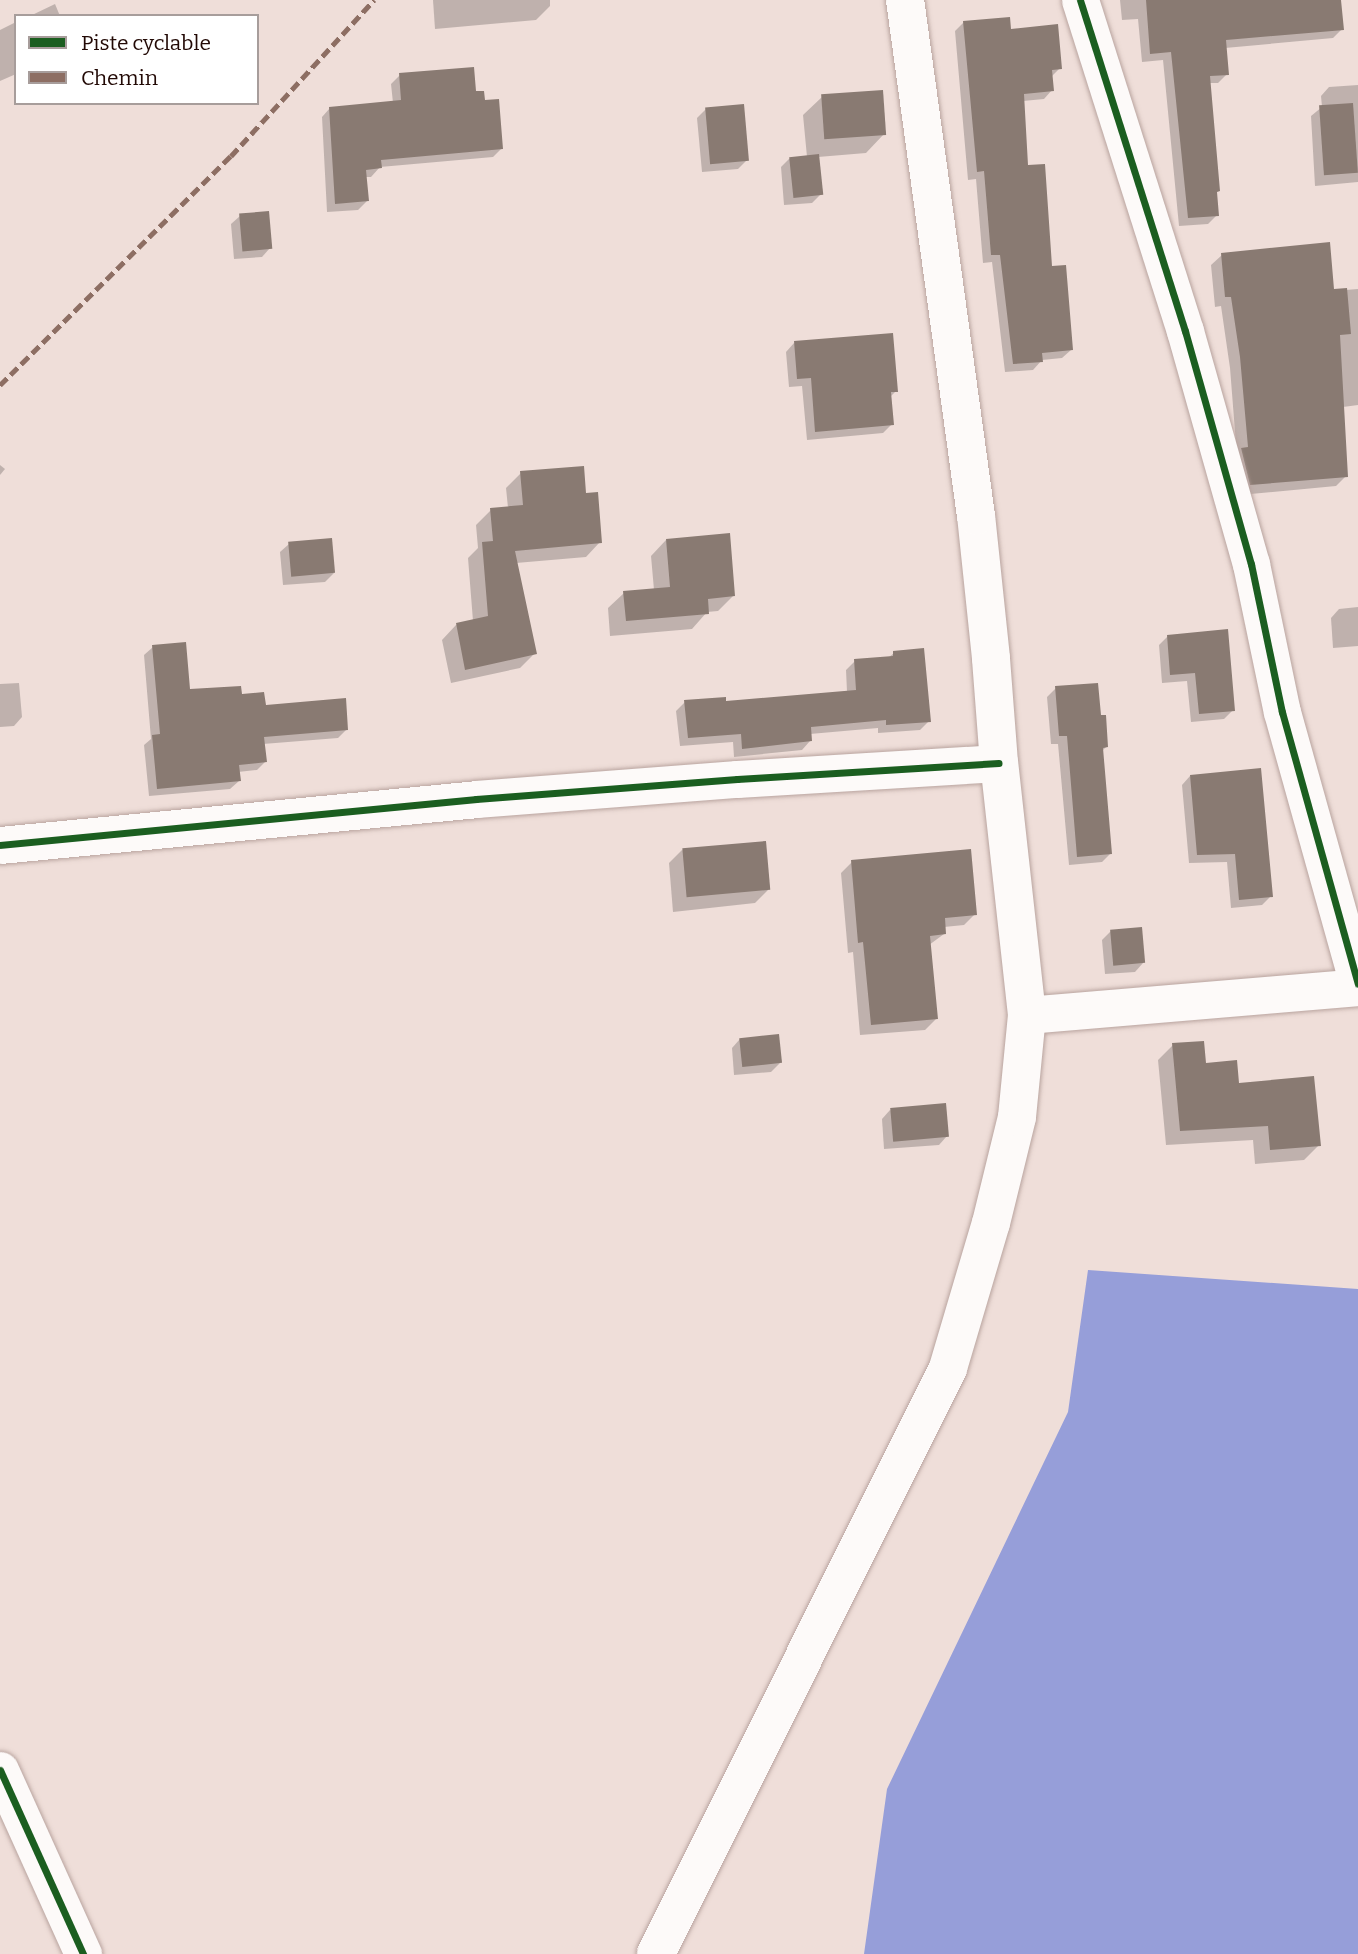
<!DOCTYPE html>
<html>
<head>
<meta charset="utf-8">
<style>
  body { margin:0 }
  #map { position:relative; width:1358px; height:1954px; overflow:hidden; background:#efded9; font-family:Bitter,serif }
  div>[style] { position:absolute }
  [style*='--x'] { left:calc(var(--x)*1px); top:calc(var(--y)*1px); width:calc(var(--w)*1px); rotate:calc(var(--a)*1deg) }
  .water>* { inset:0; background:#969ed9 }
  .shadow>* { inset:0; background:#0003 }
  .building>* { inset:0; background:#897a72; transform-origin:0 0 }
  .roads { filter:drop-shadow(0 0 2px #b9a49f) drop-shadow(0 0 2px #b9a49f) }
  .street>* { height:37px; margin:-18.5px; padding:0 18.5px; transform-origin:18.5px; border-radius:18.5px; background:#fdfaf9 }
  .secondary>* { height:38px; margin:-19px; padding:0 19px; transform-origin:19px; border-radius:19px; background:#fdfaf9 }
  .quiet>* { height:5px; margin-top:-2.5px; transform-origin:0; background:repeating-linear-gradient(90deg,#8d6e63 0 10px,transparent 0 15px) }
  .cycleway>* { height:7px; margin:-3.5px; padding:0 3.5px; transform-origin:3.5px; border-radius:3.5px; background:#1b5e20 }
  span { translate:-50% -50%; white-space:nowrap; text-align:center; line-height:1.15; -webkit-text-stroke:7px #fff; paint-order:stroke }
  .legend { position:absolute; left:14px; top:14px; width:245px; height:91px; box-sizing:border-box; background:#fff; border:2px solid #a79d9b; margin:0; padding:9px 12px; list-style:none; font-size:21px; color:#220905 }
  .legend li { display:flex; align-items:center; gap:14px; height:35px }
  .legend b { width:35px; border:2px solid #a79d9b }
</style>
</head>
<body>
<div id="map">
  <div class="water">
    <div style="clip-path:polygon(1088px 1270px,1358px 1289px,1358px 1954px,864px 1954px,887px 1789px,1068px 1412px)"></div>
  </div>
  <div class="shadow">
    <div style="clip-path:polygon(433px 0,550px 0,550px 6px,536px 20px,435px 29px)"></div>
    <div style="clip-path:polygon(1120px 0,1340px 0,1342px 29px,1333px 38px,1225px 48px,1227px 74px,1218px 83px,1209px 83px,1217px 215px,1208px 224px,1179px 226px,1163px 60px,1142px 62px,1138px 19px,1122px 20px)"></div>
    <div style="clip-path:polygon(55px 4px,60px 16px,30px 16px)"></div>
    <div style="clip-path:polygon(16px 22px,16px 74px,0 81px,0 30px)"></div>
    <div style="clip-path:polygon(964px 22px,1009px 30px,1060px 68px,1051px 77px,1052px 90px,1044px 99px,1023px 101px,1027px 167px,1071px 350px,1062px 358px,1042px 360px,1033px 370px,1005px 372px,992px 262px,983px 263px,976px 179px,968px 180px,955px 31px)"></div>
    <div style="clip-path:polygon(400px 75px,474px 93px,484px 102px,502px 148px,493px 157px,380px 167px,371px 177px,365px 177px,367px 201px,358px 210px,327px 212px,322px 117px,330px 108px,393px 103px,391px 84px)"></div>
    <div style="clip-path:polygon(1358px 85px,1358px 182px,1315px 186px,1311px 116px,1322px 107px,1321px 96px,1329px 87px)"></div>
    <div style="clip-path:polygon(822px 97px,884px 134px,866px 153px,818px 157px,821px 194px,812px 203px,784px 205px,781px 167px,789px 159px,807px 157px,803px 115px)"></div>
    <div style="clip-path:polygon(706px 109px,747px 160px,738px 169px,702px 172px,697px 118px)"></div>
    <div style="clip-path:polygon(240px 216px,270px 248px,262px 257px,234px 259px,231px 224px)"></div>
    <div style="clip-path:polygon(1222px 255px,1332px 291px,1358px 289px,1358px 405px,1343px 407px,1346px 476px,1336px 486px,1240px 495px,1230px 368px,1221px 306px,1215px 307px,1211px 265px)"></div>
    <div style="clip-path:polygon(794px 343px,896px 391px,889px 398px,892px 424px,883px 433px,807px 440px,802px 386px,789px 387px,786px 352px)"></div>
    <div style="clip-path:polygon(0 465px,5px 469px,0 475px)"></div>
    <div style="clip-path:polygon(521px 473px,584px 495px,600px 542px,586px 557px,516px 563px,535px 653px,520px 668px,451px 683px,442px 640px,456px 625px,473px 621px,468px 558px,478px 548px,476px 525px,491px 510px,508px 508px,506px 488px)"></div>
    <div style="clip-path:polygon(666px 540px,733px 596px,718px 611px,707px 612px,692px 629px,610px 636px,608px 608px,624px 593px,654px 590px,651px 556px)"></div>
    <div style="clip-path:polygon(289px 544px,334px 573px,325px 582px,283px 585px,280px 552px)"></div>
    <div style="clip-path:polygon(1358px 607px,1358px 646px,1333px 648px,1331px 618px,1339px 609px)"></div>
    <div style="clip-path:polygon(1168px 636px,1233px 710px,1224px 719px,1191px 722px,1187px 681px,1162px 683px,1159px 645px)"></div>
    <div style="clip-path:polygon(153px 647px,188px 691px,241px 696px,264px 707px,347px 729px,338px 738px,263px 744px,265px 762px,257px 770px,238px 772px,239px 781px,230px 789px,149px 796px,144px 745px,151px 739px,144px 655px)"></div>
    <div style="clip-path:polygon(894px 653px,929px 721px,920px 730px,878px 733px,878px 728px,810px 734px,810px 741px,802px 750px,734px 757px,733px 742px,680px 746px,676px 711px,685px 702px,725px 703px,847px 692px,846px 670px,855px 661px,888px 658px)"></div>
    <div style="clip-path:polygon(19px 683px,22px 717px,14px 726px,0 727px,0 684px)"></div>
    <div style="clip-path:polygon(1056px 688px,1099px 717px,1106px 747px,1102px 751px,1111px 853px,1102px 862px,1069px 865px,1058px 744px,1051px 744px,1047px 697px)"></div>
    <div style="clip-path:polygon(1190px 776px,1271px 896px,1262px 905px,1231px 908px,1227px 862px,1189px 863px,1182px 785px)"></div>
    <div style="clip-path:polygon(682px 850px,768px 890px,755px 903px,673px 912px,669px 863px)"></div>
    <div style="clip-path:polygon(852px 862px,975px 914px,964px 925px,944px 927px,944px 934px,929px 945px,936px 1019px,925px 1030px,860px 1035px,853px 952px,848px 953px,841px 873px)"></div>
    <div style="clip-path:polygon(1111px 931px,1143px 963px,1135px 972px,1105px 974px,1102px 940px)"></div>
    <div style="clip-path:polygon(740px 1039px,780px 1063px,771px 1072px,734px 1075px,732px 1048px)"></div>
    <div style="clip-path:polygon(1173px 1045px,1237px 1085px,1319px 1145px,1304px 1160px,1255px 1164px,1253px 1140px,1166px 1145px,1158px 1060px)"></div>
    <div style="clip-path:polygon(890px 1110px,947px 1136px,939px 1145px,884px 1149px,882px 1119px)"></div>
  </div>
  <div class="building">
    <div style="clip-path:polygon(1146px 0,1341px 0,1344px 30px,1226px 40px,1229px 75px,1210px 76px,1220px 191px,1217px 192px,1219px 216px,1188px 218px,1171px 52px,1150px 54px)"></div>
    <div style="clip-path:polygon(1010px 17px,1011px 29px,1058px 24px,1062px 69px,1052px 70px,1054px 91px,1024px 94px,1028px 165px,1045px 164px,1052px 266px,1066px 265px,1073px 350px,1042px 353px,1043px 362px,1013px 364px,1000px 255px,991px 255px,984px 171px,977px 172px,963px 21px)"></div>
    <div style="clip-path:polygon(474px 67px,476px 91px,484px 91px,485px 100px,499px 99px,503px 149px,381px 160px,382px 168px,366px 170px,369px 201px,335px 204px,329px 107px,401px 100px,399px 73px)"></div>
    <div style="left:883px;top:90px;width:45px;height:62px;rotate:86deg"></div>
    <div style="left:1353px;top:103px;width:70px;height:34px;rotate:86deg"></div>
    <div style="left:744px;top:104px;width:57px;height:39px;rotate:85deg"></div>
    <div style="left:819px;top:154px;width:41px;height:30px;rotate:84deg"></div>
    <div style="left:269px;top:211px;width:38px;height:30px;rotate:85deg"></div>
    <div style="clip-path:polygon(1330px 242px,1334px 289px,1347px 288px,1351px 334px,1340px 335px,1348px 477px,1250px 485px,1241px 448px,1248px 447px,1240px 357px,1231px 297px,1225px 297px,1221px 253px)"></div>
    <div style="clip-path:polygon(893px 333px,898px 392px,891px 392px,894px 425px,815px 432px,811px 378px,797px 379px,794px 341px)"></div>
    <div style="clip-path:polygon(584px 466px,586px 493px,598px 492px,602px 543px,515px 551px,537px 654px,465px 670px,456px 623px,488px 616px,482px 542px,493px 541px,490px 508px,523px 505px,520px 471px)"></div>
    <div style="clip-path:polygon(730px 533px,735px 596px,708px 599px,709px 614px,626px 621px,623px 591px,670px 587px,666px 539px)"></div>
    <div style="left:332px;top:538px;width:35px;height:44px;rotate:85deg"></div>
    <div style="clip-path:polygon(1228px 629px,1235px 711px,1199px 714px,1195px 673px,1170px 675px,1167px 635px)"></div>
    <div style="clip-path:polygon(186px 642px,190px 689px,241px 686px,242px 694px,264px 692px,266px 705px,346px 698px,348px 730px,264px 737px,267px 762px,239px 765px,241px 781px,157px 789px,152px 735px,160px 734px,152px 645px)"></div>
    <div style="clip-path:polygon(924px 648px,931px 722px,886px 725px,886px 720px,811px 727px,812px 741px,742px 749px,741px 734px,688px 738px,684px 700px,726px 697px,726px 701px,856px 690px,854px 659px,893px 656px,893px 651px)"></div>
    <div style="clip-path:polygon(1098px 683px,1101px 715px,1106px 715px,1108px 747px,1103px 748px,1112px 854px,1077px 857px,1067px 736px,1059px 736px,1055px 686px)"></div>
    <div style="clip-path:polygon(1261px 768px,1273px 897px,1239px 900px,1235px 854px,1197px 855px,1190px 775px)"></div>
    <div style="left:766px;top:841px;width:49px;height:84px;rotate:85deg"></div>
    <div style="clip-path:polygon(971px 849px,977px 915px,945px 918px,946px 934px,930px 936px,938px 1019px,871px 1025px,863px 942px,858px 943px,851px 860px)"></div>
    <div style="left:1142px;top:927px;width:36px;height:32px;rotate:85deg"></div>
    <div style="left:779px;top:1034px;width:29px;height:40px;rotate:84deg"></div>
    <div style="clip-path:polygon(1204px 1041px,1206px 1063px,1237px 1060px,1239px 1083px,1314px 1076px,1321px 1146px,1270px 1150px,1268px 1126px,1180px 1131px,1172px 1043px)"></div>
    <div style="left:946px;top:1103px;width:34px;height:56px;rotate:85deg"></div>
  </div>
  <div class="roads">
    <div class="street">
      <div style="--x:1080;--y:0;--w:347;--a:72.4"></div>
      <div style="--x:1185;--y:331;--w:242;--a:74.2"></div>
      <div style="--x:1251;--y:564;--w:151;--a:78.2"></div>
      <div style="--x:1282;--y:712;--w:282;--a:74.4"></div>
      <div style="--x:0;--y:845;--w:478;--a:-5.5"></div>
      <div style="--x:476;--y:799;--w:262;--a:-4.4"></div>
      <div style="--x:737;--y:779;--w:262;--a:-3.5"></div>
      <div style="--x:1027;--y:1015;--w:332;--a:-4.8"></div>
      <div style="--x:0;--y:1770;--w:202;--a:65.7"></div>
    </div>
    <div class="secondary">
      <div style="--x:656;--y:1954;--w:655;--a:-63.51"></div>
      <div style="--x:948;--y:1368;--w:151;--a:-73.5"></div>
      <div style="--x:991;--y:1223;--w:109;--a:-76.2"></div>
      <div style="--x:1017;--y:1117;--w:102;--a:-84.4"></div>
      <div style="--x:1027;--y:1015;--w:254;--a:-96.3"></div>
      <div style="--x:999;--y:763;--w:105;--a:-94.4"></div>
      <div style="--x:991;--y:658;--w:143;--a:-96"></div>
      <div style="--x:976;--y:516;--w:521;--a:-97.83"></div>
    </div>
  </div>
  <div class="quiet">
    <div style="--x:0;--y:385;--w:325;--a:-44.8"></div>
    <div style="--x:231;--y:156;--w:212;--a:-47.5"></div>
  </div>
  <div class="cycleway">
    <div style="--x:1080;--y:0;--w:347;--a:72.4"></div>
    <div style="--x:1185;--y:331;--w:242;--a:74.2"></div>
    <div style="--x:1251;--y:564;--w:151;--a:78.2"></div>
    <div style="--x:1282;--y:712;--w:282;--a:74.4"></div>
    <div style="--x:0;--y:845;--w:478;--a:-5.5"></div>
    <div style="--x:476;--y:799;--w:262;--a:-4.4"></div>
    <div style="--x:737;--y:779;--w:262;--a:-3.5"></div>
    <div style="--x:0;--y:1770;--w:202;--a:65.7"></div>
  </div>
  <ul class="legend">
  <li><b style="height:9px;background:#1b5e20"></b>Piste cyclable</li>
  <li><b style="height:9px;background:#8d6e63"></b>Chemin</li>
  </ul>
</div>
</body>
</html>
